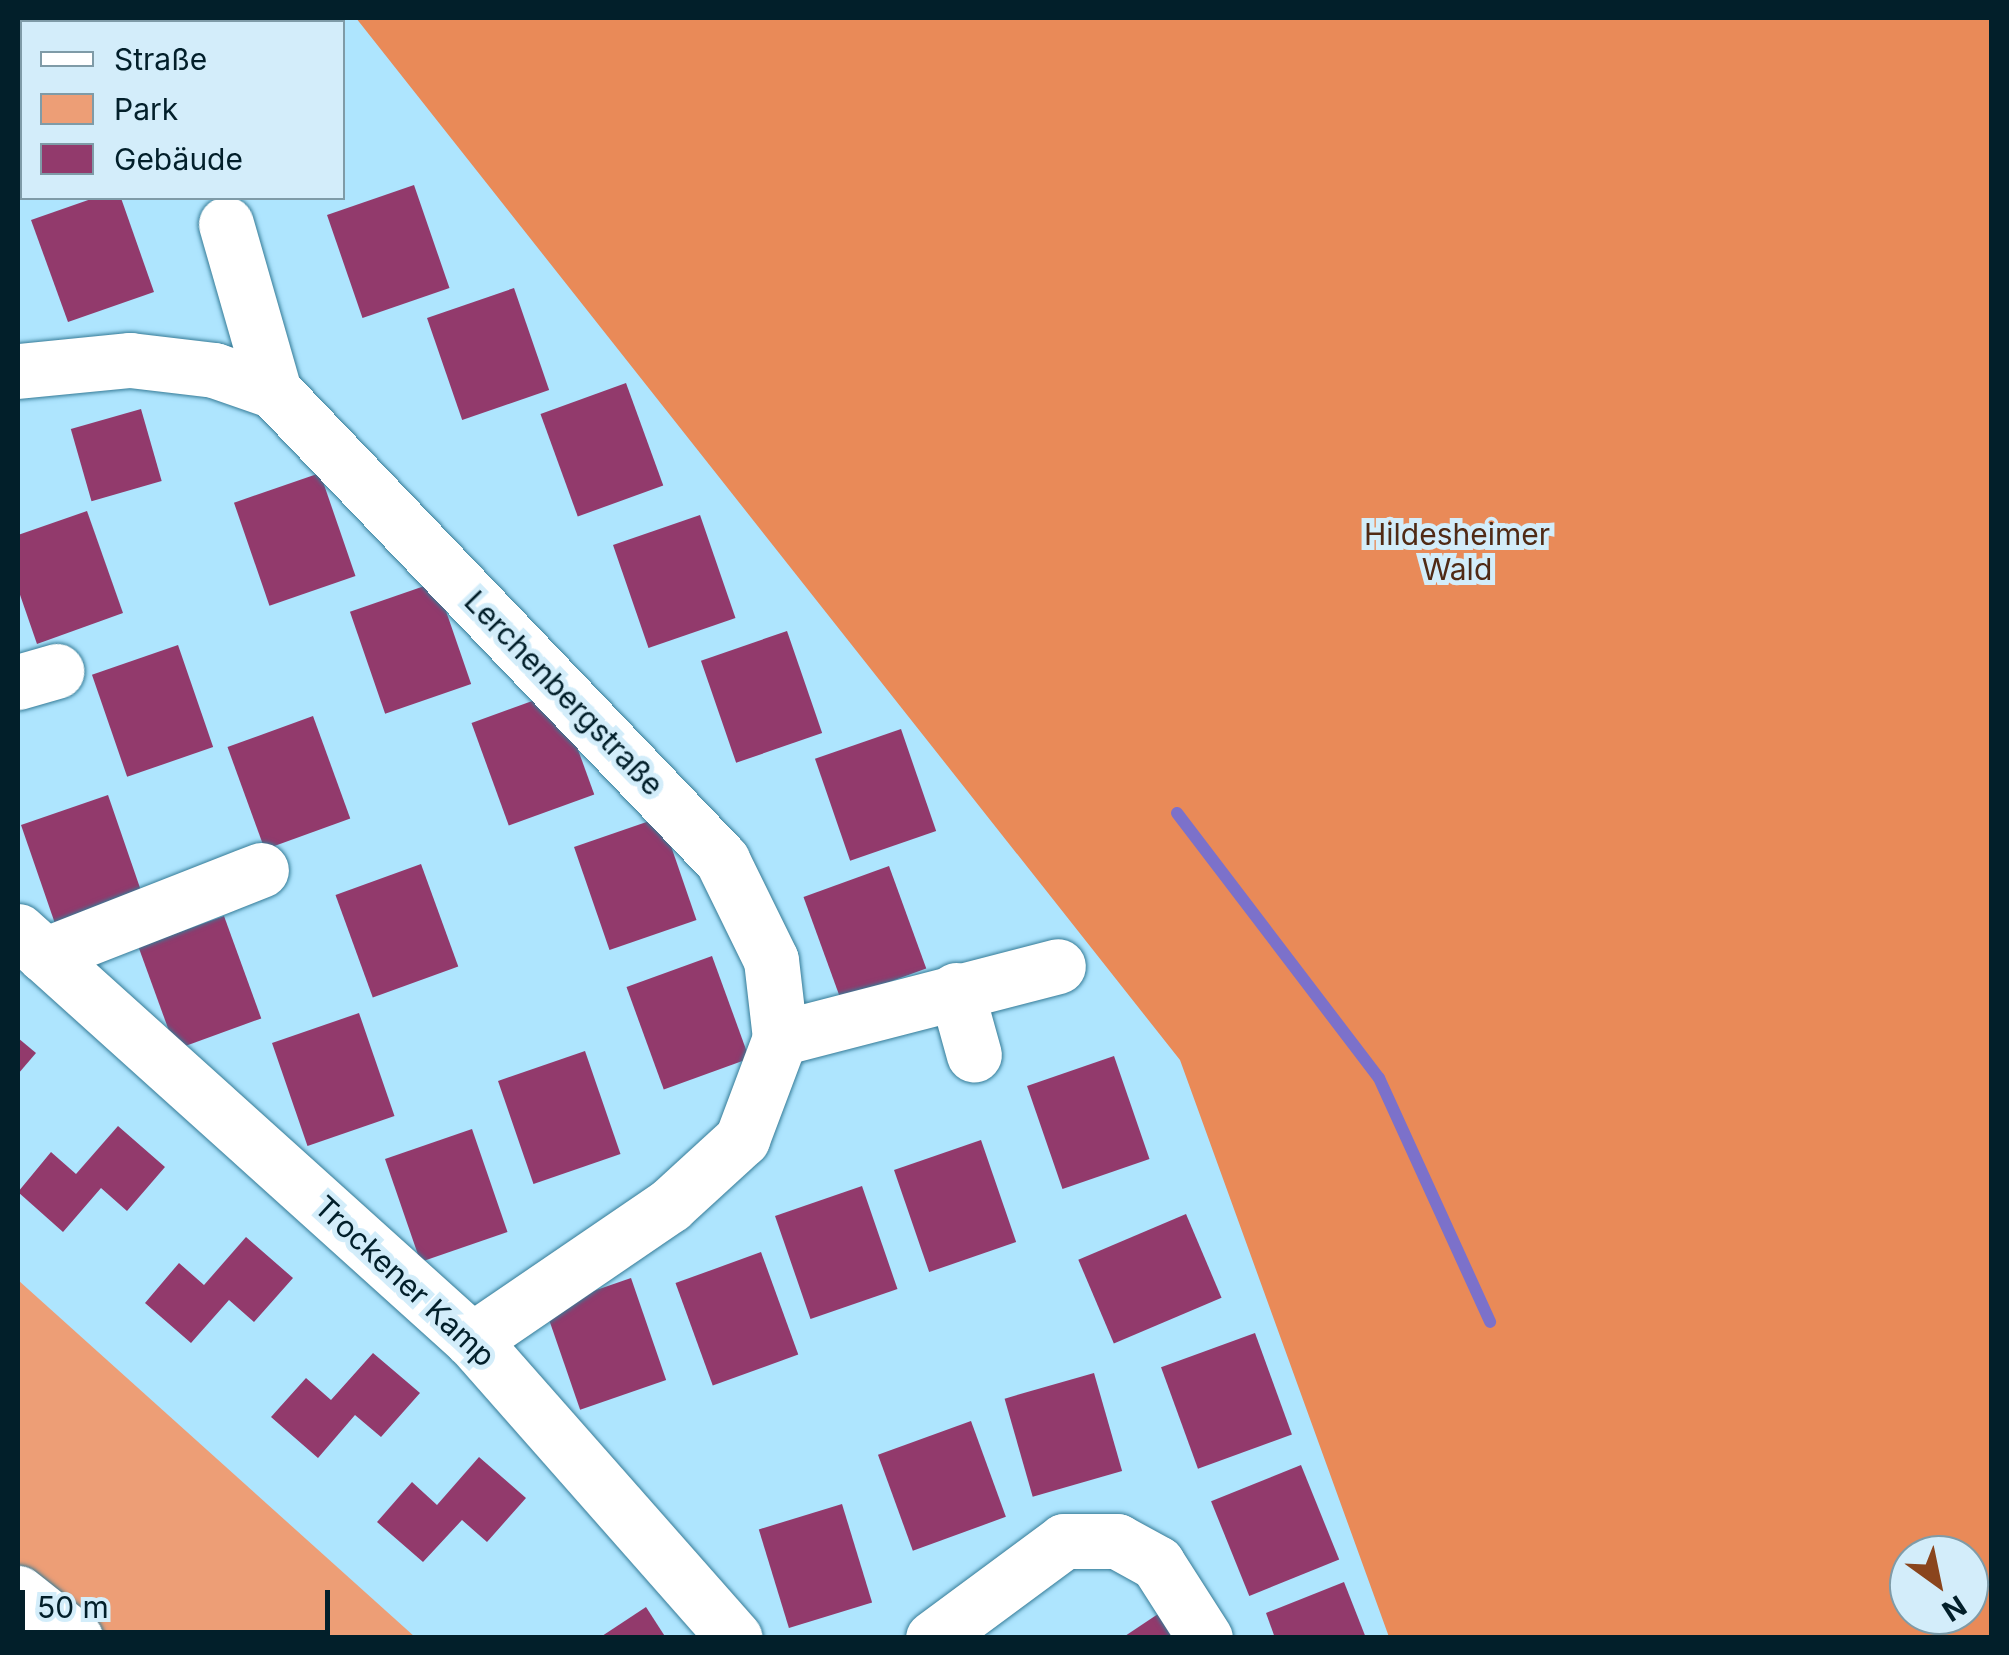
<!DOCTYPE html>
<html>
<head>
<meta charset="utf-8">
<style>
  body { margin:0 }
  #map { position:relative; width:2009px; height:1655px; overflow:hidden; background:#aee5fe; font-family:Inter,sans-serif }
  div>[style] { position:absolute }
  [style*='--x'] { left:calc(var(--x)*1px); top:calc(var(--y)*1px); width:calc(var(--w)*1px); rotate:calc(var(--a)*1deg) }
  .green>* { inset:0; background:#ed9e76 }
  .forest>* { inset:0; background:#e98a58 }
  .stream>* { height:12px; margin:-6px; padding:0 6px; transform-origin:6px; border-radius:6px; background:#7c71ca }
  .building>* { inset:0; background:#923a6c; transform-origin:0 0 }
  .roads { filter:drop-shadow(0 0 2px #357b97) drop-shadow(0 0 2px #357b97) }
  .minor>* { height:55px; margin:-27.5px; padding:0 27.5px; transform-origin:27.5px; border-radius:27.5px; background:#fff }
  span { translate:-50% -50%; white-space:nowrap; text-align:center; line-height:1.15; -webkit-text-stroke:10px #d3edfa; paint-order:stroke }
  .park-label { font-size:30px; color:#502a15 }
  .street-label { font-size:30px; color:#021f2a }
  .frame { position:absolute; inset:0; border:20px solid #021f2a; pointer-events:none }
  .legend { position:absolute; left:20px; top:20px; width:325px; height:180px; box-sizing:border-box; background:#d3edfa; border:2px solid #7f9ba7; margin:0; padding:12px 18px; list-style:none; font-size:30px; color:#021f2a }
  .legend li { display:flex; align-items:center; gap:20px; height:50px }
  .legend b { width:50px; border:2px solid #7f9ba7 }
  .north { position:absolute; left:1889px; top:1535px; width:100px; height:100px; box-sizing:border-box; background:#d3edfa; border:2px solid #7f9ba7; border-radius:50%; rotate:147deg; font-size:28px; font-weight:700; line-height:40px; text-align:center; color:#021f2a }
  .north::after { content:''; display:block; margin:auto; width:35px; height:45px; background:#8a451d; clip-path:polygon(50% 0,100% 100%,50% 72%,0 100%) }
  .scale { position:absolute; left:20px; top:1590px; width:310px; height:45px; box-sizing:border-box; border:5px solid #021f2a; border-top:0; padding-left:12px; font-size:30px; line-height:35px; white-space:nowrap; color:#021f2a; -webkit-text-stroke:8px #d3edfa; paint-order:stroke }
</style>
</head>
<body>
<div id="map">
  <div class="green">
    <div style="clip-path:polygon(18px 1280px,415px 1637px,18px 1637px)"></div>
  </div>
  <div class="forest">
    <div style="clip-path:polygon(evenodd,356px 18px,1991px 18px,1991px 1637px,1389px 1637px,1180px 1060px,356px 18px,1909px 1555px,1969px 1555px,1969px 1615px,1909px 1615px,1909px 1555px)"></div>
  </div>
  <div class="stream">
    <div style="--x:1177;--y:813;--w:333;--a:52.7"></div>
    <div style="--x:1379;--y:1078;--w:268;--a:65.5"></div>
  </div>
  <div class="building">
    <div style="left:414px;top:185px;width:109px;height:92px;rotate:71deg"></div>
    <div style="clip-path:polygon(94px 198px,121px 198px,154px 292px,68px 322px,31px 220px)"></div>
    <div style="left:514px;top:288px;width:108px;height:92px;rotate:71deg"></div>
    <div style="left:626px;top:383px;width:109px;height:91px;rotate:70deg"></div>
    <div style="left:141px;top:409px;width:75px;height:73px;rotate:74deg"></div>
    <div style="left:320px;top:473px;width:109px;height:91px;rotate:71deg"></div>
    <div style="clip-path:polygon(87px 511px,123px 613px,37px 644px,18px 589px,18px 535px)"></div>
    <div style="left:700px;top:515px;width:109px;height:92px;rotate:71deg"></div>
    <div style="left:436px;top:582px;width:108px;height:91px;rotate:71deg"></div>
    <div style="left:787px;top:631px;width:108px;height:91px;rotate:71deg"></div>
    <div style="left:178px;top:645px;width:108px;height:91px;rotate:71deg"></div>
    <div style="left:557px;top:692px;width:109px;height:91px;rotate:70deg"></div>
    <div style="left:313px;top:716px;width:109px;height:91px;rotate:70deg"></div>
    <div style="left:901px;top:729px;width:108px;height:91px;rotate:71deg"></div>
    <div style="left:108px;top:795px;width:108px;height:92px;rotate:71deg"></div>
    <div style="left:661px;top:817px;width:109px;height:92px;rotate:71deg"></div>
    <div style="left:421px;top:864px;width:109px;height:91px;rotate:70deg"></div>
    <div style="left:889px;top:866px;width:109px;height:91px;rotate:70deg"></div>
    <div style="left:224px;top:916px;width:109px;height:91px;rotate:70deg"></div>
    <div style="left:712px;top:956px;width:109px;height:91px;rotate:70deg"></div>
    <div style="left:359px;top:1013px;width:109px;height:92px;rotate:71deg"></div>
    <div style="clip-path:polygon(18px 1038px,36px 1053px,18px 1074px)"></div>
    <div style="left:585px;top:1051px;width:109px;height:92px;rotate:71deg"></div>
    <div style="left:1114px;top:1056px;width:109px;height:92px;rotate:71deg"></div>
    <div style="clip-path:polygon(118px 1126px,165px 1167px,127px 1211px,101px 1188px,63px 1232px,18px 1192px,51px 1152px,76px 1174px)"></div>
    <div style="left:472px;top:1129px;width:109px;height:92px;rotate:71deg"></div>
    <div style="left:981px;top:1140px;width:108px;height:92px;rotate:71deg"></div>
    <div style="left:862px;top:1186px;width:109px;height:92px;rotate:71deg"></div>
    <div style="left:1186px;top:1214px;width:91px;height:117px;rotate:67deg"></div>
    <div style="clip-path:polygon(246px 1237px,293px 1278px,254px 1322px,229px 1300px,191px 1343px,145px 1303px,179px 1263px,204px 1285px)"></div>
    <div style="left:761px;top:1252px;width:109px;height:91px;rotate:70deg"></div>
    <div style="left:631px;top:1278px;width:108px;height:91px;rotate:71deg"></div>
    <div style="left:1255px;top:1333px;width:108px;height:100px;rotate:70deg"></div>
    <div style="clip-path:polygon(373px 1353px,420px 1393px,381px 1437px,355px 1415px,318px 1458px,271px 1417px,306px 1378px,331px 1400px)"></div>
    <div style="left:1094px;top:1373px;width:102px;height:93px;rotate:74deg"></div>
    <div style="left:971px;top:1421px;width:102px;height:99px;rotate:70deg"></div>
    <div style="clip-path:polygon(479px 1457px,526px 1498px,487px 1542px,462px 1520px,423px 1562px,377px 1522px,412px 1482px,437px 1505px)"></div>
    <div style="left:1301px;top:1465px;width:102px;height:97px;rotate:68deg"></div>
    <div style="left:842px;top:1504px;width:103px;height:87px;rotate:73deg"></div>
    <div style="clip-path:polygon(1344px 1582px,1366px 1638px,1275px 1638px,1266px 1613px)"></div>
    <div style="clip-path:polygon(646px 1607px,666px 1638px,599px 1638px)"></div>
    <div style="clip-path:polygon(1161px 1612px,1178px 1638px,1122px 1638px)"></div>
  </div>
  <div class="roads">
    <div class="minor">
      <div style="--x:226;--y:224;--w:174;--a:74"></div>
      <div style="--x:18;--y:371;--w:113;--a:-5.6"></div>
      <div style="--x:130;--y:360;--w:85;--a:6.8"></div>
      <div style="--x:214;--y:370;--w:64;--a:19.3"></div>
      <div style="--x:274;--y:391;--w:649;--a:46.31"></div>
      <div style="--x:722;--y:860;--w:111;--a:63.9"></div>
      <div style="--x:771;--y:960;--w:79;--a:83.4"></div>
      <div style="--x:780;--y:1038;--w:108;--a:110.6"></div>
      <div style="--x:742;--y:1139;--w:98;--a:137.5"></div>
      <div style="--x:670;--y:1205;--w:240;--a:145.7"></div>
      <div style="--x:18;--y:682;--w:40;--a:-16"></div>
      <div style="--x:18;--y:931;--w:611;--a:42.02"></div>
      <div style="--x:472;--y:1340;--w:397;--a:48.6"></div>
      <div style="--x:44;--y:955;--w:233;--a:-21.4"></div>
      <div style="--x:956;--y:990;--w:67;--a:74.5"></div>
      <div style="--x:780;--y:1038;--w:287;--a:-14.5"></div>
      <div style="--x:18;--y:1593;--w:73;--a:38.3"></div>
      <div style="--x:933;--y:1638;--w:163;--a:-36.5"></div>
      <div style="--x:1064;--y:1541;--w:53;--a:0"></div>
      <div style="--x:1117;--y:1541;--w:46;--a:28.8"></div>
      <div style="--x:1157;--y:1563;--w:89;--a:57.4"></div>
    </div>
  </div>
  <div class="park-label">
    <span style="left:1457px;top:551px">Hildesheimer<br>Wald</span>
  </div>
  <div class="street-label">
    <span style="left:564px;top:693px;rotate:46deg">Lerchenbergstraße</span>
    <span style="left:405px;top:1281px;rotate:43deg">Trockener Kamp</span>
  </div>
  <div class="frame"></div>
  <ul class="legend">
  <li><b style="height:12px;background:#fff"></b>Straße</li>
  <li><b style="height:28px;background:#ed9e76"></b>Park</li>
  <li><b style="height:28px;background:#923a6c"></b>Gebäude</li>
  </ul>
  <div class="north">N</div>
  <div class="scale">50 m</div>
</div>
</body>
</html>
